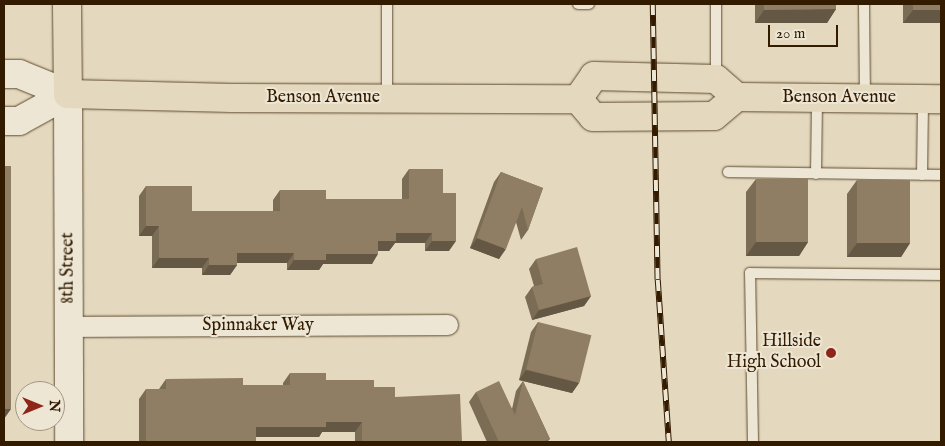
<!DOCTYPE html>
<html>
<head>
<meta charset="utf-8">
<style>
  body { margin:0 }
  #map { position:relative; width:945px; height:446px; overflow:hidden; background:#e4d9be; font-family:"IM FELL English",serif }
  div>[style] { position:absolute }
  [style*='--x'] { left:calc(var(--x)*1px); top:calc(var(--y)*1px); width:calc(var(--w)*1px); rotate:calc(var(--a)*1deg) }
  .roads { filter:drop-shadow(0 0 1px #5f4a30) drop-shadow(0 0 1px #5f4a30) }
  .lane>* { height:10px; margin:-5px; padding:0 5px; transform-origin:5px; border-radius:5px; background:#ede6d5 }
  .street>* { height:20px; margin:-10px; padding:0 10px; transform-origin:10px; border-radius:10px; background:#ede6d5 }
  .secondary>* { height:28px; margin:-14px; padding:0 14px; transform-origin:14px; border-radius:14px; background:#ede6d5 }
  .primary>* { height:28px; margin:-14px; padding:0 14px; transform-origin:14px; border-radius:14px; background:#e4d9be }
  .rail>* { height:5.5px; margin-top:-2.75px; transform-origin:0; background:repeating-linear-gradient(90deg,#ede6d5 0 11px,#331b00 0 22px); box-sizing:border-box; border-block:1px solid #331b00 }
  .wall>* { inset:0; background:#7b6c55; transform-origin:0 0 }
  .shaded-wall>* { inset:0; background:#645845 }
  .building>* { inset:0; background:#8f7e63; transform-origin:0 0 }
  .dots>* { width:14px; height:14px; translate:-50% -50%; box-sizing:border-box; border:2px solid #ede6d5; border-radius:50% }
  span { translate:-50% -50%; white-space:nowrap; text-align:center; line-height:1.15; -webkit-text-stroke:4px #ede6d5; paint-order:stroke }
  .street-label { font-size:18px; color:#331b00 }
  .poi-label { font-size:18px; color:#331b00 }
  .right { translate:-100% -50%; text-align:right }
  .frame { position:absolute; inset:0; border:5px solid #331b00; pointer-events:none }
  .north { position:absolute; left:15px; top:381px; width:50px; height:50px; box-sizing:border-box; background:#ede6d5; border:1px solid #a39580; border-radius:50%; rotate:90deg; font-size:14px; font-weight:700; line-height:20px; text-align:center; color:#331b00 }
  .north::after { content:''; display:block; margin:auto; width:18px; height:22px; background:#8f2418; clip-path:polygon(50% 0,100% 100%,50% 72%,0 100%) }
  .scale { position:absolute; left:768px; top:25px; width:70px; height:22px; box-sizing:border-box; border:2px solid #331b00; border-top:0; padding-left:6px; font-size:15px; line-height:18px; white-space:nowrap; color:#331b00; -webkit-text-stroke:4px #ede6d5; paint-order:stroke }
</style>
</head>
<body>
<div id="map">
  <div class="roads">
    <div class="lane">
      <div style="--x:578;--y:4;--w:11;--a:0"></div>
      <div style="--x:716;--y:4;--w:74;--a:90"></div>
      <div style="--x:864;--y:4;--w:94;--a:89.4"></div>
      <div style="--x:387;--y:98;--w:94;--a:-90"></div>
      <div style="--x:728;--y:172;--w:213;--a:0.8"></div>
      <div style="--x:816;--y:174;--w:74;--a:-89.2"></div>
      <div style="--x:922;--y:175;--w:75;--a:-89.2"></div>
      <div style="--x:753;--y:442;--w:169;--a:-91"></div>
      <div style="--x:750;--y:273;--w:191;--a:0.6"></div>
    </div>
    <div class="street">
      <div style="--x:69;--y:327;--w:379;--a:-0.3"></div>
    </div>
    <div class="secondary">
      <div style="--x:4;--y:74;--w:15;--a:0"></div>
      <div style="--x:19;--y:74;--w:53;--a:22.2"></div>
      <div style="--x:68;--y:94;--w:348;--a:89.8"></div>
      <div style="--x:4;--y:121;--w:15;--a:0"></div>
      <div style="--x:19;--y:121;--w:56;--a:-28.9"></div>
    </div>
    <div class="primary">
      <div style="--x:67;--y:4;--w:90;--a:89.4"></div>
      <div style="--x:68;--y:94;--w:164;--a:1.4"></div>
      <div style="--x:232;--y:98;--w:346;--a:0.2"></div>
      <div style="--x:578;--y:99;--w:23;--a:50"></div>
      <div style="--x:593;--y:117;--w:121;--a:-0.5"></div>
      <div style="--x:714;--y:116;--w:30;--a:-40"></div>
      <div style="--x:737;--y:97;--w:204;--a:0.6"></div>
      <div style="--x:578;--y:99;--w:28;--a:-55"></div>
      <div style="--x:594;--y:76;--w:122;--a:1.4"></div>
      <div style="--x:716;--y:79;--w:28;--a:41"></div>
    </div>
  </div>
  <div class="rail">
    <div style="--x:653;--y:4;--w:276;--a:89"></div>
    <div style="--x:658;--y:280;--w:162;--a:86.1"></div>
  </div>
  <div class="wall">
    <div style="clip-path:polygon(755px 4px,836px 4px,836px 9px,827px 23px,755px 23px)"></div>
    <div style="left:903px;top:4px;width:38px;height:19px"></div>
    <div style="clip-path:polygon(409px 169px,443px 193px,449px 251px,425px 251px,425px 243px,395px 243px,389px 251px,378px 251px,372px 264px,323px 264px,319px 270px,287px 270px,287px 263px,237px 263px,237px 265px,230px 275px,202px 275px,202px 268px,152px 268px,152px 236px,139px 236px,139px 196px,146px 186px,192px 211px,273px 211px,273px 200px,280px 190px,326px 199px,402px 199px,402px 179px)"></div>
    <div style="clip-path:polygon(501px 172px,543px 188px,528px 230px,521px 240px,516px 222px,499px 259px,470px 248px,494px 182px)"></div>
    <div style="clip-path:polygon(756px 179px,808px 242px,799px 256px,746px 256px,746px 192px)"></div>
    <div style="clip-path:polygon(857px 180px,910px 243px,901px 257px,847px 257px,847px 194px)"></div>
    <div style="clip-path:polygon(536px 259px,591px 296px,584px 306px,532px 320px,525px 297px,532px 287px,534px 286px,529px 269px)"></div>
    <div style="clip-path:polygon(538px 322px,579px 383px,572px 393px,523px 381px,550px 439px,547px 442px,487px 442px,469px 402px,476px 392px,512px 409px,516px 391px,523px 381px,519px 380px,531px 332px)"></div>
    <div style="clip-path:polygon(290px 373px,326px 380px,374px 387px,395px 397px,462px 442px,355px 442px,355px 432px,322px 432px,319px 437px,256px 437px,256px 442px,139px 442px,139px 399px,146px 389px,159px 389px,166px 379px,243px 385px,283px 385px,283px 383px)"></div>
  </div>
  <div class="shaded-wall">
    <div style="clip-path:polygon(836px 9px,827px 23px,755px 23px,764px 10px)"></div>
    <div style="clip-path:polygon(913px 10px,941px 10px,941px 23px,903px 23px)"></div>
    <div style="clip-path:polygon(146px 226px,159px 226px,152px 236px,139px 236px)"></div>
    <div style="clip-path:polygon(396px 233px,432px 233px,425px 243px,395px 243px,389px 251px,372px 251px,378px 241px)"></div>
    <div style="clip-path:polygon(477px 238px,506px 249px,499px 259px,470px 248px)"></div>
    <div style="clip-path:polygon(432px 241px,456px 241px,449px 251px,425px 251px)"></div>
    <div style="clip-path:polygon(756px 242px,808px 242px,799px 256px,746px 256px)"></div>
    <div style="clip-path:polygon(857px 243px,910px 243px,901px 257px,847px 257px)"></div>
    <div style="clip-path:polygon(237px 253px,294px 253px,287px 263px,230px 263px)"></div>
    <div style="clip-path:polygon(326px 254px,378px 254px,372px 264px,323px 264px,319px 270px,287px 270px,294px 260px)"></div>
    <div style="clip-path:polygon(159px 258px,209px 258px,202px 268px,152px 268px)"></div>
    <div style="clip-path:polygon(209px 265px,237px 265px,230px 275px,202px 275px)"></div>
    <div style="clip-path:polygon(591px 296px,584px 306px,532px 320px,539px 310px)"></div>
    <div style="clip-path:polygon(526px 370px,579px 383px,572px 393px,519px 380px)"></div>
    <div style="clip-path:polygon(4px 409px,11px 409px,4px 419px)"></div>
    <div style="clip-path:polygon(326px 422px,362px 422px,355px 432px,322px 432px,319px 437px,249px 437px,256px 427px)"></div>
  </div>
  <div class="building">
    <div style="clip-path:polygon(764px 4px,836px 4px,836px 9px,764px 10px)"></div>
    <div style="left:913px;top:4px;width:28px;height:6px"></div>
    <div style="left:4px;top:166px;width:7px;height:243px"></div>
    <div style="clip-path:polygon(409px 169px,443px 169px,443px 193px,456px 193px,456px 241px,432px 241px,432px 233px,396px 233px,396px 241px,378px 241px,378px 254px,326px 254px,326px 260px,294px 260px,294px 253px,237px 253px,237px 265px,209px 265px,209px 258px,159px 258px,159px 226px,146px 226px,146px 186px,192px 186px,192px 211px,280px 211px,280px 190px,326px 190px,326px 199px,409px 199px)"></div>
    <div style="clip-path:polygon(501px 172px,543px 188px,528px 230px,522px 207px,506px 249px,477px 238px)"></div>
    <div style="left:756px;top:179px;width:52px;height:63px"></div>
    <div style="left:857px;top:180px;width:53px;height:63px"></div>
    <div style="clip-path:polygon(577px 247px,591px 296px,539px 310px,532px 287px,543px 284px,536px 259px)"></div>
    <div style="left:538px;top:322px;width:55px;height:49px;rotate:14deg"></div>
    <div style="clip-path:polygon(290px 373px,326px 373px,326px 380px,374px 380px,374px 387px,395px 387px,395px 397px,460px 394px,462px 442px,362px 442px,362px 422px,326px 422px,326px 427px,256px 427px,256px 442px,146px 442px,146px 389px,166px 389px,166px 379px,243px 378px,243px 385px,290px 385px)"></div>
    <div style="clip-path:polygon(499px 381px,515px 415px,523px 381px,550px 439px,542px 442px,499px 442px,476px 392px)"></div>
  </div>
  <div class="dots">
    <div style="left:831px;top:353px;background:#8f2418"></div>
  </div>
  <div class="street-label">
    <span style="left:323px;top:98px">Benson Avenue</span>
    <span style="left:839px;top:98px">Benson Avenue</span>
    <span style="left:69px;top:268px;rotate:-90deg">8th Street</span>
    <span style="left:258px;top:326px">Spinnaker Way</span>
  </div>
  <div class="poi-label">
    <span class="right" style="left:821px;top:353px">Hillside<br>High School</span>
  </div>
  <div class="frame"></div>
  <div class="north">N</div>
  <div class="scale">20 m</div>
</div>
</body>
</html>
